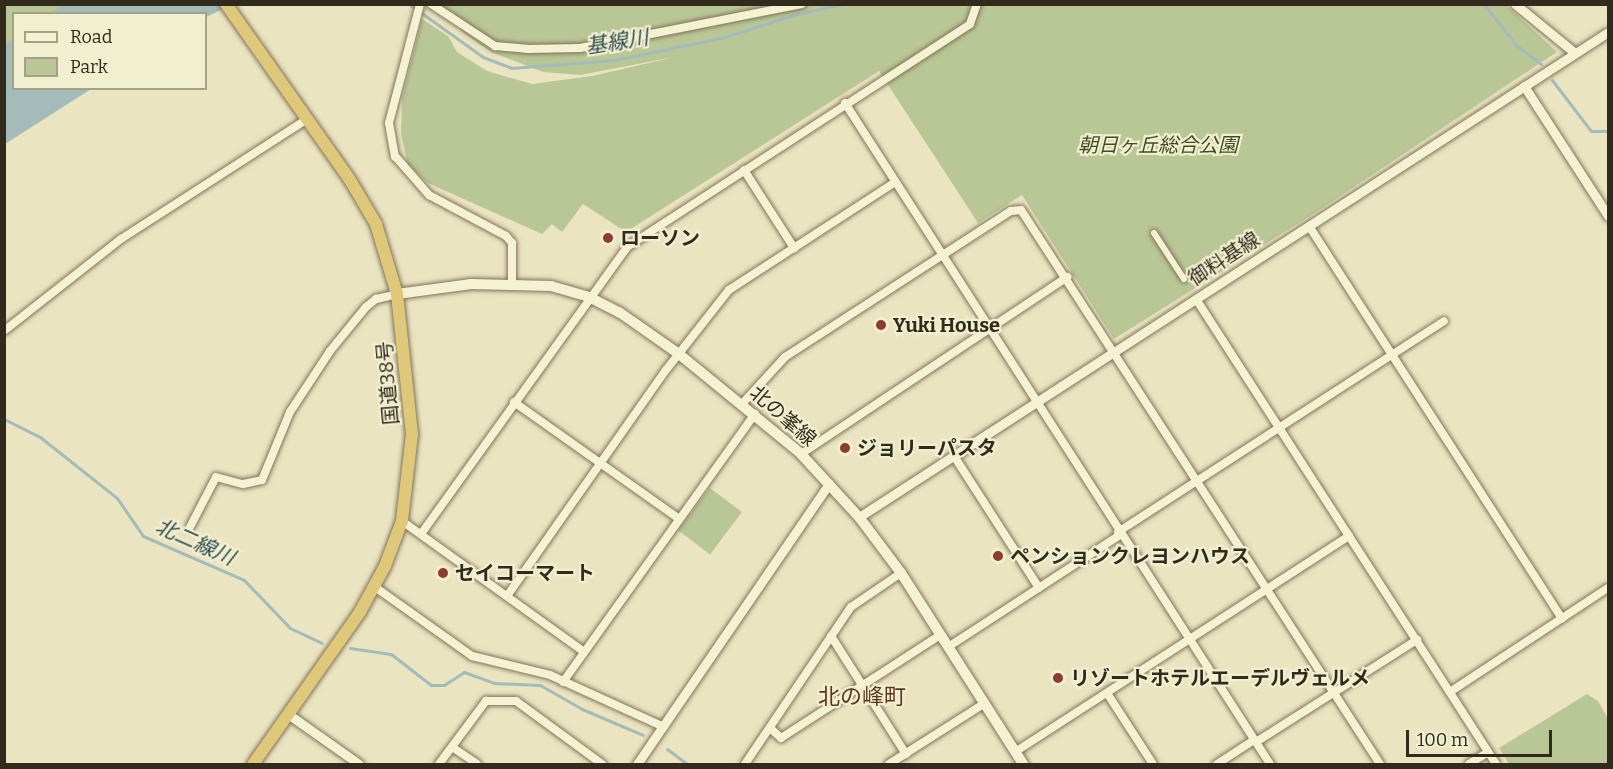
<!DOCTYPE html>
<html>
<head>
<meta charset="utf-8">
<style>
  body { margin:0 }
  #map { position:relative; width:1613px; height:769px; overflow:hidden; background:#eae4c1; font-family:Bitter,"Noto Sans JP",serif }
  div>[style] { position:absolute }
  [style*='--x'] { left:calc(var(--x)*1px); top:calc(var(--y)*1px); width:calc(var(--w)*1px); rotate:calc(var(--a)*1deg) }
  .green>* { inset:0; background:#b9c796; transform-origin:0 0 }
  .water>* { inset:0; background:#a3bcb9 }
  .stream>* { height:3px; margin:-1.5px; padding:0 1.5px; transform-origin:1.5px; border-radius:1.5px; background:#a3bcb9 }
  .roads { filter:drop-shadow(0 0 2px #82755a) drop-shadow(0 0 2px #82755a) }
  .pedestrian>* { height:6px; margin:-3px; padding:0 3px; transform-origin:3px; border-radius:3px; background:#f5f1d3 }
  .minor>* { height:8px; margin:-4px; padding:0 4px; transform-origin:4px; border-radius:4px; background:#f5f1d3 }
  .tertiary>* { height:9px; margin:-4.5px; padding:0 4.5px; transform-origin:4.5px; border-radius:4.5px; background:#f5f1d3 }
  .secondary>* { height:10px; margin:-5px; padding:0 5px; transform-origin:5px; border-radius:5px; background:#f5f1d3 }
  .trunk>* { height:12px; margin:-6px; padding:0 6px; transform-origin:6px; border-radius:6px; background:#dfc879 }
  .dots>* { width:16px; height:16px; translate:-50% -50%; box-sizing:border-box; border:3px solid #f2eed0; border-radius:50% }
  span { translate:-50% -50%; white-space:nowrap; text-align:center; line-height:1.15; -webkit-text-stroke:4.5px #f2eed0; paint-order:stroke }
  .park-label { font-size:20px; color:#3d4d25; font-style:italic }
  .poi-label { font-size:20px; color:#322b1d; font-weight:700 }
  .left { translate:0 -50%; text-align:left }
  .street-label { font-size:20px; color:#322b1d }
  .water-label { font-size:21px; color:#2d4e51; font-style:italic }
  .quarter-label { font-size:22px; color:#5c3620 }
  .frame { position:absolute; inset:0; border:6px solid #322b1d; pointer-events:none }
  .legend { position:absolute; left:12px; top:12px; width:195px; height:78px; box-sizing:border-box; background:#f2eed0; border:2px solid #a5a088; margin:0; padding:8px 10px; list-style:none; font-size:18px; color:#322b1d }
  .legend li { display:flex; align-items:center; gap:12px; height:30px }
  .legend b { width:30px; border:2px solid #a5a088 }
  .scale { position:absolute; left:1406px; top:730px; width:146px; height:27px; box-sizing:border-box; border:3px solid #322b1d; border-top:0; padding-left:8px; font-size:18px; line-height:21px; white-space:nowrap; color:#322b1d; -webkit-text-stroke:4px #f2eed0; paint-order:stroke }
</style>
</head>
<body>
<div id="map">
  <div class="green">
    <div style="clip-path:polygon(1505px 4px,1557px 52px,1318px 211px,1114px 339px,1022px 195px,978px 223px,879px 71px,626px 232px,583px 204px,562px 232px,552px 224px,542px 234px,428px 183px,408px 165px,401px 134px,402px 99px,422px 19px,448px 36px,457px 52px,487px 71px,532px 84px,592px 76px,675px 57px,580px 75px,543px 72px,491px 52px,465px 34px,440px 5px)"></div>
    <div style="clip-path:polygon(5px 5px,71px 5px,58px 13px,14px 14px,13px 45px,5px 51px)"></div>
    <div style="left:710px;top:488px;width:40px;height:53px;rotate:37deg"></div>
    <div style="clip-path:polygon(1587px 694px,1598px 701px,1608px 719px,1608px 764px,1509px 764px,1499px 748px)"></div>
  </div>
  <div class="water">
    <div style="clip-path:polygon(63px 4px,231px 5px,206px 17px,206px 14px,50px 14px)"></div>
    <div style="clip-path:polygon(13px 39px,14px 88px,91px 89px,5px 144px,5px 46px)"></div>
  </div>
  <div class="stream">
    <div style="--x:409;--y:4;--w:91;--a:35.6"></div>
    <div style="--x:483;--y:57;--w:30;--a:21"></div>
    <div style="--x:511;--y:68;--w:103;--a:-4.4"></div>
    <div style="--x:614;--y:60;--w:109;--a:-11.6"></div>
    <div style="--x:721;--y:38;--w:80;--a:-17.5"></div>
    <div style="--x:797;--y:14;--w:47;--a:-12.3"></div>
    <div style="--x:1484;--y:4;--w:53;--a:51.8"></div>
    <div style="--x:1517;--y:46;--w:30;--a:37"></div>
    <div style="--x:1552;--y:80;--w:64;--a:52.6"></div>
    <div style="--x:1591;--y:131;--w:17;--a:0"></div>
    <div style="--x:4;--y:419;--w:40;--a:26.6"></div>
    <div style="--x:40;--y:437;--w:98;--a:38.4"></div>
    <div style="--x:117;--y:498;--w:46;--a:55.6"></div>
    <div style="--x:143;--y:536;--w:110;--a:23.5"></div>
    <div style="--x:244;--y:580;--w:66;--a:46.2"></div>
    <div style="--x:290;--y:628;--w:35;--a:25"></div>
    <div style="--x:350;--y:648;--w:41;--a:8.3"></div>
    <div style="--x:391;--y:654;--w:51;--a:37.8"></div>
    <div style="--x:431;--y:685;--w:13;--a:0"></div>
    <div style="--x:444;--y:685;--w:24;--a:-33"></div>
    <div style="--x:464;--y:672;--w:32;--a:20"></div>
    <div style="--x:494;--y:683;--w:46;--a:2.5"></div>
    <div style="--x:540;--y:685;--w:48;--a:29.7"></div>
    <div style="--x:582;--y:709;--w:66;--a:23.1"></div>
    <div style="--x:667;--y:749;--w:25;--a:37"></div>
  </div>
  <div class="roads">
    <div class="pedestrian">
      <div style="--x:1154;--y:233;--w:55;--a:56.9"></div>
    </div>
    <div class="minor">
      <div style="--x:420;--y:4;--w:123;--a:104.6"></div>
      <div style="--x:389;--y:123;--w:34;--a:80"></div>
      <div style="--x:395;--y:156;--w:52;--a:48.9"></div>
      <div style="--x:429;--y:195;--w:87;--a:28"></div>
      <div style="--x:506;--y:236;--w:9;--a:49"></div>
      <div style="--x:512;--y:243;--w:40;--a:90"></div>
      <div style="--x:431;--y:4;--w:77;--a:33.3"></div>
      <div style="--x:495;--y:46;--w:32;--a:5"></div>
      <div style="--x:527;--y:49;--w:53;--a:-1.1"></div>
      <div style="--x:580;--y:48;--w:226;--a:-11.2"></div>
      <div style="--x:845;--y:103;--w:786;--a:57.26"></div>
      <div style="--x:744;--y:170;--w:93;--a:57.3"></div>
      <div style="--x:1309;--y:226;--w:467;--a:57.2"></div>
      <div style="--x:1196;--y:299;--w:553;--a:57.17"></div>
      <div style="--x:4;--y:331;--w:149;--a:-38.2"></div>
      <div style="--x:121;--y:239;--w:220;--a:-32.8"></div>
      <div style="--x:514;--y:402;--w:202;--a:35.3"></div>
      <div style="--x:742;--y:404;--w:64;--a:-47.5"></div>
      <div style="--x:785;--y:357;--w:269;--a:-32.9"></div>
      <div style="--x:1011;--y:211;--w:10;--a:-6"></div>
      <div style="--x:1021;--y:210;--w:660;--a:57.06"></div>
      <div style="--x:801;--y:454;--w:320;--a:-33.6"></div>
      <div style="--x:954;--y:456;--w:157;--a:57.2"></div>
      <div style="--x:402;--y:521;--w:224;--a:35.7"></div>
      <div style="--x:190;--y:527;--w:56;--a:-62.5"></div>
      <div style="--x:216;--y:477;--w:28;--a:15"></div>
      <div style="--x:243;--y:484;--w:19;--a:-12"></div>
      <div style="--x:262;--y:480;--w:74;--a:-67.6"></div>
      <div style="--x:290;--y:412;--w:73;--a:-56.7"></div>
      <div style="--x:330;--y:351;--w:57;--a:-50.7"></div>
      <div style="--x:366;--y:307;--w:13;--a:-39"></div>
      <div style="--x:376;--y:299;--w:22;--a:-13"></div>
      <div style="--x:1118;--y:532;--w:388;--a:-32.9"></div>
      <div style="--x:421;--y:534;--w:353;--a:-54.3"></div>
      <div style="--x:627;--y:247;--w:409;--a:-33"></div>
      <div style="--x:970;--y:24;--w:21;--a:-71"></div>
      <div style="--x:375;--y:587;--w:119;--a:35.4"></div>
      <div style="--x:472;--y:656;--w:80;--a:13.7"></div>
      <div style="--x:550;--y:675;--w:125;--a:24.5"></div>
      <div style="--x:507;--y:596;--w:276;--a:-54.9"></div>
      <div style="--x:666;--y:370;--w:102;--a:-51.8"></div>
      <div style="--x:729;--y:290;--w:198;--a:-33"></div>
      <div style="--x:831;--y:636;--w:140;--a:57.6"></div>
      <div style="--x:948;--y:647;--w:205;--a:-33.1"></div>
      <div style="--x:563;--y:682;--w:330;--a:-54.4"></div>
      <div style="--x:1450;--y:692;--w:189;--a:-33.4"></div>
      <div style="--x:1107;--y:693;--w:85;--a:57.1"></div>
      <div style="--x:770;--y:728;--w:15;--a:42"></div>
      <div style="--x:781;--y:738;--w:189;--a:-32.9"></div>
      <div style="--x:1256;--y:742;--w:191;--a:-32.4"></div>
      <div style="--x:452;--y:747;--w:30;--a:34"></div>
      <div style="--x:1015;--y:752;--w:398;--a:-32.9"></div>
      <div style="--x:439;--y:764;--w:79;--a:-53.3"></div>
      <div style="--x:486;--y:701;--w:30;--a:0"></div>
      <div style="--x:516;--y:701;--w:107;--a:36.2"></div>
      <div style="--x:745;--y:764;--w:189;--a:-56"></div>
      <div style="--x:851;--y:607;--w:60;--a:-34.2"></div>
      <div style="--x:889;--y:764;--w:114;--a:-32.4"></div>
      <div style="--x:1217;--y:764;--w:44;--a:-33"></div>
      <div style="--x:1469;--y:764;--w:22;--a:-32"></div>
    </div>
    <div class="tertiary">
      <div style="--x:1515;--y:4;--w:77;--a:39.2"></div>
      <div style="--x:1524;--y:86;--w:155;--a:57.1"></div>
      <div style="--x:859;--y:517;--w:892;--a:-32.92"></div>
      <div style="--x:288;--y:714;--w:87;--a:35.2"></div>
      <div style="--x:637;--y:764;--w:340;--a:-55.6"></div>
    </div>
    <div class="secondary">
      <div style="--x:397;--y:294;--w:75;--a:-7.7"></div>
      <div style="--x:471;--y:284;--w:80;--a:1.4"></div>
      <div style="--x:551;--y:286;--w:40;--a:16"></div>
      <div style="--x:589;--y:297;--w:34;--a:27"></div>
      <div style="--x:619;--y:312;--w:73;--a:35"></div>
      <div style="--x:679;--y:354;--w:158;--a:39.3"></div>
      <div style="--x:801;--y:454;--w:86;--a:47.4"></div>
      <div style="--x:859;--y:517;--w:70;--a:53.1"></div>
      <div style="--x:901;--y:573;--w:227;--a:57.4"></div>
    </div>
    <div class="trunk">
      <div style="--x:226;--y:4;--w:215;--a:54.8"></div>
      <div style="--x:350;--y:180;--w:51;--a:59.4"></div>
      <div style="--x:376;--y:224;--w:73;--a:73.3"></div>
      <div style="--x:397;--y:294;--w:141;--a:83.9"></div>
      <div style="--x:412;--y:434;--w:88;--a:96.6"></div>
      <div style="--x:402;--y:521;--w:48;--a:110.7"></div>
      <div style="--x:385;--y:566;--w:52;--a:118.5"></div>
      <div style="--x:360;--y:612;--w:186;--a:125.1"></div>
    </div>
  </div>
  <div class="dots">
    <div style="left:608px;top:238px;background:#8c3d2f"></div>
    <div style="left:881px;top:325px;background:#8c3d2f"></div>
    <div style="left:845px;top:448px;background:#8c3d2f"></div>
    <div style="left:998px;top:556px;background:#8c3d2f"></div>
    <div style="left:443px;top:573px;background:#8c3d2f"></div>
    <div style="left:1058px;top:678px;background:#8c3d2f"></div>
  </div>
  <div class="park-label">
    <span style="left:1158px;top:145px">朝日ヶ丘総合公園</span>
  </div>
  <div class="poi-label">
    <span class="left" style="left:620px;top:238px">ローソン</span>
    <span class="left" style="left:893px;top:325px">Yuki House</span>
    <span class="left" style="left:857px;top:448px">ジョリーパスタ</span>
    <span class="left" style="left:1010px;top:556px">ペンションクレヨンハウス</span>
    <span class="left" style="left:455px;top:573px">セイコーマート</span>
    <span class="left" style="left:1070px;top:678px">リゾートホテルエーデルヴェルメ</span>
  </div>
  <div class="street-label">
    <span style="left:1224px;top:259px;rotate:-33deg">御料基線</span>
    <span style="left:388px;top:383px;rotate:-95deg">国道38号</span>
    <span style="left:783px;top:416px;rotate:41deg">北の峯線</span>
  </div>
  <div class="water-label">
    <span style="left:617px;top:42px;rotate:-9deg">基線川</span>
    <span style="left:195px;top:542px;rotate:24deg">北二線川</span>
  </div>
  <div class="quarter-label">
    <span style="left:862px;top:697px">北の峰町</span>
  </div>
  <div class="frame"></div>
  <ul class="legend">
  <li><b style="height:8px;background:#f5f1d3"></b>Road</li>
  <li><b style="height:16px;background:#b9c796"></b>Park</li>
  </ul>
  <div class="scale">100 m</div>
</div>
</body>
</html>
